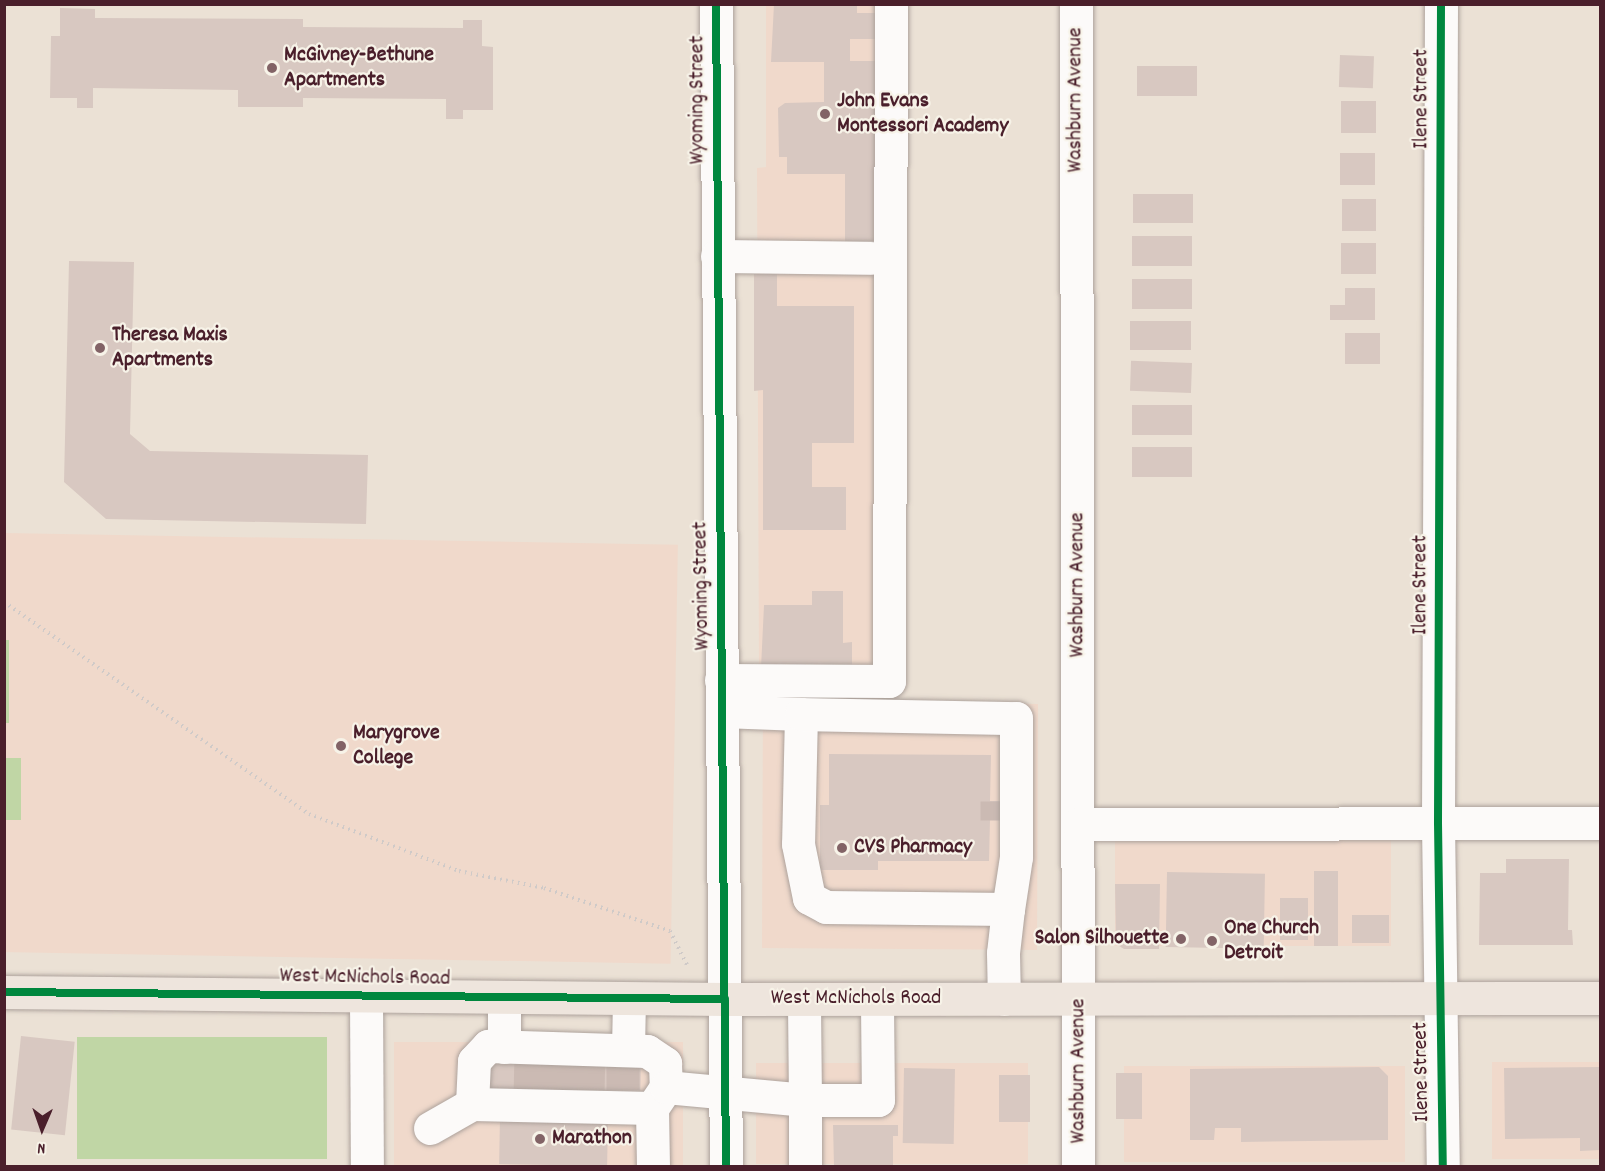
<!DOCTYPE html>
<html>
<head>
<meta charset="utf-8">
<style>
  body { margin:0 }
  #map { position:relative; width:1605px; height:1171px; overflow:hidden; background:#ebe1d5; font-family:Dekko,sans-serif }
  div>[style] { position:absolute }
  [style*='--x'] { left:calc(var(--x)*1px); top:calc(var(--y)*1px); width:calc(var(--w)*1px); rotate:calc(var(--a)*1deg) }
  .built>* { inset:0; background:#f0d9cb; transform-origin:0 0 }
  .green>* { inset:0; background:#c0d6a5; transform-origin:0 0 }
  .building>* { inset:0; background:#d8c8c1; transform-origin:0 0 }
  .minor-tunnel>* { height:33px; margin-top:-16.5px; transform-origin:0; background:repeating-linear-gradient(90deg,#cbbab3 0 33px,transparent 0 49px) }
  .path>* { height:4px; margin-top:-2px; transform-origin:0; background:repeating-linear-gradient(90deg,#cfcac8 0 1.5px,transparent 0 6px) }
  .roads { filter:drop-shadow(0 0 2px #ada29c) drop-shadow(0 0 2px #ada29c) }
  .minor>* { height:33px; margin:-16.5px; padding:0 16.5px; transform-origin:16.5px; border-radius:16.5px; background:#fcfaf9 }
  .major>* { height:33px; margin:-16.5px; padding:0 16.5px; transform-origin:16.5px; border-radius:16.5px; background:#eee5dd }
  .cycleway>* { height:8px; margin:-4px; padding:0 4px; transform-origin:4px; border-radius:4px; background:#00873e }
  .dots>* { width:16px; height:16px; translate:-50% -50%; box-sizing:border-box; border:3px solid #f7f3e8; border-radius:50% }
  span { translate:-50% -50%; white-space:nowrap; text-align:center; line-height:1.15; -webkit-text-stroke:4.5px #f7f3e8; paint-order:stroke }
  .poi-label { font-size:22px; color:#4a1f2b; font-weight:700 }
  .left { translate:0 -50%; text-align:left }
  .right { translate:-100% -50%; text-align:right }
  .street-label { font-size:22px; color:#4a1f2b }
  .frame { position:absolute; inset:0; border:6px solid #4a1f2b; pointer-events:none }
  .north { position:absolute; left:12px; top:1099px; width:60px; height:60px; -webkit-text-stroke:4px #f7f3e8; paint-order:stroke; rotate:182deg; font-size:16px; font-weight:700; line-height:24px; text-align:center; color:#4a1f2b }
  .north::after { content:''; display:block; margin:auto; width:21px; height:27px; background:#4a1f2b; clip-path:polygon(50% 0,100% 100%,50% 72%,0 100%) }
</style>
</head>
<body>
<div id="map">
  <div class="built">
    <div style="clip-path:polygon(679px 4px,679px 6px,346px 5px,346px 4px)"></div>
    <div style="clip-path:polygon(766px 5px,884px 5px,883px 672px,759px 673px,757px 168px,766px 167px)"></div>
    <div style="left:5px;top:533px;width:673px;height:419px;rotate:1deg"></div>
    <div style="clip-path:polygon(763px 691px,883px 692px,884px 703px,1038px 704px,1037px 950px,762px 948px)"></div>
    <div style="left:1115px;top:833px;width:276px;height:113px"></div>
    <div style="left:394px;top:1042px;width:289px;height:124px"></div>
    <div style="left:1492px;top:1062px;width:108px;height:97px"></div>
    <div style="left:1028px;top:1063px;width:101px;height:272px;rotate:90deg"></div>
    <div style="left:1124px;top:1066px;width:281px;height:96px"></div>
  </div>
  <div class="green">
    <div style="left:4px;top:640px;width:5px;height:83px"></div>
    <div style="left:5px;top:758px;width:16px;height:62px"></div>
    <div style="left:77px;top:1037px;width:250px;height:122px"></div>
  </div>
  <div class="building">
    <div style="clip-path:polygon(774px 4px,857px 4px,857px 13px,881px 13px,881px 39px,850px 39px,850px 61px,881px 61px,881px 246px,845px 246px,845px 174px,787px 174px,787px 157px,779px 157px,778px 108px,785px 103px,824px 102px,824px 62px,771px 62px)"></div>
    <div style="clip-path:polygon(60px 8px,95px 9px,95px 18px,303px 19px,303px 27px,463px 28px,463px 20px,482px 20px,482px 46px,493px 47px,493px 110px,463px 110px,463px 119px,446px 119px,446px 99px,303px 98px,303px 107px,238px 107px,238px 90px,93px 88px,93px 108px,77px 108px,77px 98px,50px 98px,51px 36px,60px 36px)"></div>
    <div style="left:1340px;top:55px;width:34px;height:32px;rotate:2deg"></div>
    <div style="left:1137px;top:66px;width:60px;height:30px"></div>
    <div style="left:1341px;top:101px;width:35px;height:32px"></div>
    <div style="left:1340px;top:153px;width:35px;height:32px"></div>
    <div style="left:1133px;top:194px;width:60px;height:29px"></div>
    <div style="left:1342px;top:199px;width:34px;height:32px"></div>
    <div style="left:1132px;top:236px;width:60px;height:30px"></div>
    <div style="left:1341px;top:243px;width:35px;height:31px"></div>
    <div style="clip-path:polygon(69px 261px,134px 262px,130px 434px,150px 451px,368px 455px,366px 524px,106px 519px,64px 482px)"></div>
    <div style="clip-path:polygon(754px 274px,777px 274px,777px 306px,854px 306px,854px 443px,812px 443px,812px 487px,846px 487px,846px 530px,763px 530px,763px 390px,754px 391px)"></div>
    <div style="left:1132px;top:279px;width:60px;height:30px"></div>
    <div style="clip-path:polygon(1345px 288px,1375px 288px,1375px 320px,1330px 320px,1330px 305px,1345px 305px)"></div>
    <div style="left:1130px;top:321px;width:61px;height:29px"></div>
    <div style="left:1345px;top:333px;width:35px;height:31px"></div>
    <div style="left:1192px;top:363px;width:30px;height:61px;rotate:92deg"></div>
    <div style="left:1132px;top:405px;width:60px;height:30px"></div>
    <div style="left:1132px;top:447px;width:60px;height:30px"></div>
    <div style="clip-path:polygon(812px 591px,843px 591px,843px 643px,852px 642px,852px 667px,761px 668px,764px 605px,812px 605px)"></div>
    <div style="clip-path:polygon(829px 754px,991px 755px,990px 801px,1009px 801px,1009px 820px,990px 820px,989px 861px,878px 861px,878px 870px,820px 870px,820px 805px,829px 805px)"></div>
    <div style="clip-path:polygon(1506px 859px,1569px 859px,1568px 930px,1572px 930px,1573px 945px,1479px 945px,1480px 873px,1506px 873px)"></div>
    <div style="left:1314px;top:871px;width:24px;height:75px"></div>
    <div style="left:1167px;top:872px;width:98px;height:75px;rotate:1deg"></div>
    <div style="clip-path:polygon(1115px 884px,1160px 884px,1159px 949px,1124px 949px,1116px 944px)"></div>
    <div style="left:1280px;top:898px;width:28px;height:42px"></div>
    <div style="left:1352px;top:915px;width:37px;height:28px"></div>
    <div style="left:21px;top:1036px;width:54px;height:94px;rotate:6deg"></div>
    <div style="left:486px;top:1056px;width:155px;height:39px;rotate:1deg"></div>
    <div style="clip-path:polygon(1379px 1067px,1388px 1076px,1388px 1140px,1241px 1142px,1241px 1128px,1215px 1128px,1214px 1140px,1190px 1140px,1190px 1069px)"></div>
    <div style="clip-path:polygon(1600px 1067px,1600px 1150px,1580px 1151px,1580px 1138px,1505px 1139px,1504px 1068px)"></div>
    <div style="left:904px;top:1068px;width:51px;height:75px;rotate:1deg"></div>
    <div style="left:1116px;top:1073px;width:26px;height:46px"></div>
    <div style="left:999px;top:1075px;width:31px;height:47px"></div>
    <div style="left:500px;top:1115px;width:108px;height:49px;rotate:1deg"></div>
    <div style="clip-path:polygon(833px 1125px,898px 1125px,898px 1136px,893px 1136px,893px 1166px,834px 1166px)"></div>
  </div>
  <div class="minor-tunnel">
    <div style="--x:997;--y:801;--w:19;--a:90"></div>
    <div style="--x:623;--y:1057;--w:40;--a:90"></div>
    <div style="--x:530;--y:1096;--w:40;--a:-88.6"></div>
    <div style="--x:559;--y:1096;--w:39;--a:-90"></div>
    <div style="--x:588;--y:1096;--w:39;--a:-89"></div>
  </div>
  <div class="path">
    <div style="--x:4;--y:602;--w:371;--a:34.8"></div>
    <div style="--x:309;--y:814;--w:160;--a:20.8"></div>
    <div style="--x:459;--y:871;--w:87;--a:11.3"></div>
    <div style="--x:544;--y:888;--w:133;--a:18.8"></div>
    <div style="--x:670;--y:931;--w:40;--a:63.4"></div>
  </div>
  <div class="roads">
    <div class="minor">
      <div style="--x:716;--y:4;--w:1162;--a:89.51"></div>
      <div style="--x:1076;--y:4;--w:1162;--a:89.9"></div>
      <div style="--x:1441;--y:4;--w:819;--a:90.21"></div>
      <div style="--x:1438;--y:823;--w:343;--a:89.2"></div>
      <div style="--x:717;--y:256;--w:153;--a:0.7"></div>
      <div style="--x:721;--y:680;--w:168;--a:0.3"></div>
      <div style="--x:889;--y:681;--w:677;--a:-89.83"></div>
      <div style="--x:722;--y:711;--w:79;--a:2.2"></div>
      <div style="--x:801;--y:714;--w:130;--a:91.3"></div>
      <div style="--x:798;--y:844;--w:55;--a:78.5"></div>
      <div style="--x:809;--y:898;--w:19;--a:28"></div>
      <div style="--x:826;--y:907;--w:182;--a:0.6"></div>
      <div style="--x:1008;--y:909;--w:44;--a:96.5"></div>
      <div style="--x:1003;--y:953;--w:46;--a:88.8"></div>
      <div style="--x:801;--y:714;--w:215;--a:1.1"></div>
      <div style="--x:1016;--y:718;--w:139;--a:90"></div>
      <div style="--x:1016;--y:857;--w:53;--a:98.7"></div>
      <div style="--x:1079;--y:824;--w:521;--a:-0.11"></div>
      <div style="--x:366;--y:996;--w:170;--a:89.7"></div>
      <div style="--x:504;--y:997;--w:50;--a:90"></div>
      <div style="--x:628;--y:1050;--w:51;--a:-88.9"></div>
      <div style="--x:652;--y:1108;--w:180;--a:-178.7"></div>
      <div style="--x:472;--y:1104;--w:43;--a:-87.3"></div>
      <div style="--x:474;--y:1061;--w:21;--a:-47"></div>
      <div style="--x:488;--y:1046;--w:159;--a:1.8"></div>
      <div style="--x:647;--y:1051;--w:22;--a:34"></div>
      <div style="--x:665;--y:1063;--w:24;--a:88"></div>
      <div style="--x:430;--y:1128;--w:48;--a:-29.7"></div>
      <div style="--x:653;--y:1166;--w:58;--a:-91"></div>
      <div style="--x:652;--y:1108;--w:25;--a:-56"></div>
      <div style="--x:666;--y:1087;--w:140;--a:5.3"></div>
      <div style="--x:805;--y:1100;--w:101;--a:-90.6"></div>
      <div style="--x:805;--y:1166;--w:66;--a:-90"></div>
      <div style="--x:805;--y:1100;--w:73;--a:0"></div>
      <div style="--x:878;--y:1100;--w:101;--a:-90.6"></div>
    </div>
    <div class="major">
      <div style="--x:4;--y:992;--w:721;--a:0.56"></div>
      <div style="--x:725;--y:999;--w:875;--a:-0.07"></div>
    </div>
  </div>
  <div class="cycleway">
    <div style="--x:716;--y:4;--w:1162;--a:89.51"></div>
    <div style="--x:1441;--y:4;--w:819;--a:90.21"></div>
    <div style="--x:1438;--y:823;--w:343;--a:89.2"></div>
    <div style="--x:4;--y:992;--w:721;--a:0.56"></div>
  </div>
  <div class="dots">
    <div style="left:272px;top:68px;background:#826366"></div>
    <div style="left:825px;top:114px;background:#826366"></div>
    <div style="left:100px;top:348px;background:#826366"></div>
    <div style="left:341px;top:746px;background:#826366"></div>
    <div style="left:842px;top:848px;background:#826366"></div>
    <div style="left:1181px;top:939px;background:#826366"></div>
    <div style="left:1212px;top:941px;background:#826366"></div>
    <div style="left:540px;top:1139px;background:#826366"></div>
  </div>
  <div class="poi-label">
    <span class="left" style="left:284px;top:68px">McGivney-Bethune<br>Apartments</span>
    <span class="left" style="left:837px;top:114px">John Evans<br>Montessori Academy</span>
    <span class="left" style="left:112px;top:348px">Theresa Maxis<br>Apartments</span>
    <span class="left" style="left:353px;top:746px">Marygrove<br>College</span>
    <span class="left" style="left:854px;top:848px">CVS Pharmacy</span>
    <span class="left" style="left:1224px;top:941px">One Church<br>Detroit</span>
    <span class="right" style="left:1169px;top:939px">Salon Silhouette</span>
    <span class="left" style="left:552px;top:1139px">Marathon</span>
  </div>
  <div class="street-label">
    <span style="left:1422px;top:99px;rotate:-90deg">Ilene Street</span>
    <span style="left:698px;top:100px;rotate:-90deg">Wyoming Street</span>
    <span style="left:1076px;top:100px;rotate:-90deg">Washburn Avenue</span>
    <span style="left:1078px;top:585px;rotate:-90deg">Washburn Avenue</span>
    <span style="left:1421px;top:585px;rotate:-90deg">Ilene Street</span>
    <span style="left:702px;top:586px;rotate:-91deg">Wyoming Street</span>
    <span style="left:365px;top:978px;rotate:1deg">West McNichols Road</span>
    <span style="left:856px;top:999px">West McNichols Road</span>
    <span style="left:1079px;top:1071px;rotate:-90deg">Washburn Avenue</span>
    <span style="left:1422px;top:1072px;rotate:-91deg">Ilene Street</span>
  </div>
  <div class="frame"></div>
  <div class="north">N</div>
</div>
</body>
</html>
